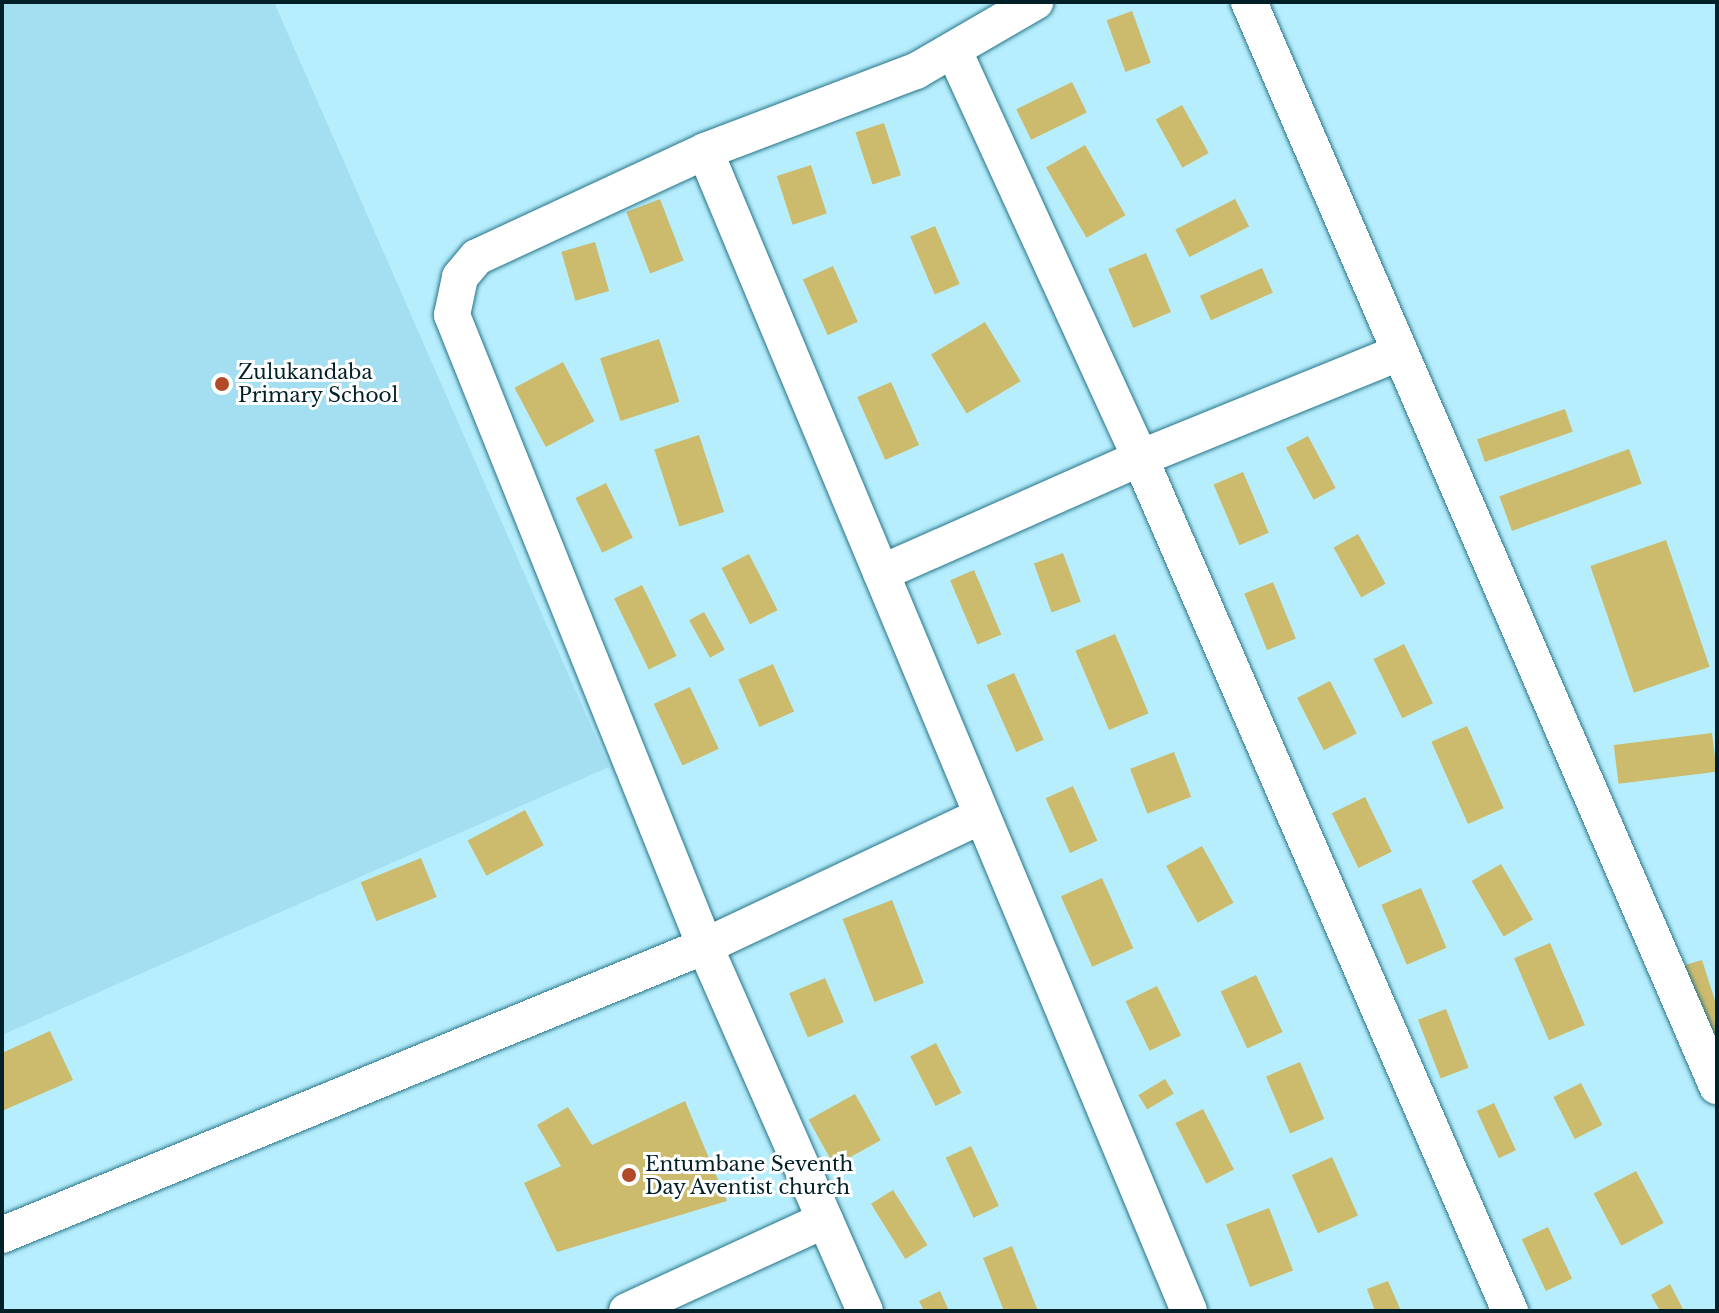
<!DOCTYPE html>
<html>
<head>
<meta charset="utf-8">
<style>
  body { margin:0 }
  #map { position:relative; width:1719px; height:1313px; overflow:hidden; background:#b7eefd; font-family:"Libre Baskerville",serif }
  div>[style] { position:absolute }
  [style*='--x'] { left:calc(var(--x)*1px); top:calc(var(--y)*1px); width:calc(var(--w)*1px); rotate:calc(var(--a)*1deg) }
  .built>* { inset:0; background:#a4dff1 }
  .building>* { inset:0; background:#ccbb6d; transform-origin:0 0 }
  .roads { filter:drop-shadow(0 0 2px #267487) drop-shadow(0 0 2px #267487) }
  .minor>* { height:36px; margin:-18px; padding:0 18px; transform-origin:18px; border-radius:18px; background:#fff }
  .dots>* { width:22px; height:22px; translate:-50% -50%; box-sizing:border-box; border:4px solid #fff; border-radius:50% }
  span { translate:-50% -50%; white-space:nowrap; text-align:center; line-height:1.15; -webkit-text-stroke:6px #fff; paint-order:stroke }
  .poi-label { font-size:20px; color:#012028 }
  .left { translate:0 -50%; text-align:left }
  .frame { position:absolute; inset:0; border:4px solid #012028; pointer-events:none }
</style>
</head>
<body>
<div id="map">
  <div class="built">
    <div style="clip-path:polygon(2px 2px,274px 2px,609px 767px,2px 1035px)"></div>
  </div>
  <div class="building">
    <div style="left:1132px;top:11px;width:55px;height:27px;rotate:70deg"></div>
    <div style="left:1072px;top:82px;width:34px;height:62px;rotate:64deg"></div>
    <div style="left:1182px;top:105px;width:55px;height:30px;rotate:61deg"></div>
    <div style="left:884px;top:123px;width:55px;height:30px;rotate:72deg"></div>
    <div style="left:1085px;top:145px;width:81px;height:45px;rotate:60deg"></div>
    <div style="left:811px;top:165px;width:51px;height:36px;rotate:72deg"></div>
    <div style="left:660px;top:199px;width:66px;height:36px;rotate:69deg"></div>
    <div style="left:1235px;top:199px;width:31px;height:67px;rotate:63deg"></div>
    <div style="left:935px;top:226px;width:63px;height:27px;rotate:67deg"></div>
    <div style="left:595px;top:242px;width:51px;height:35px;rotate:74deg"></div>
    <div style="left:1146px;top:253px;width:64px;height:41px;rotate:67deg"></div>
    <div style="left:833px;top:266px;width:61px;height:33px;rotate:66deg"></div>
    <div style="left:1262px;top:268px;width:27px;height:68px;rotate:66deg"></div>
    <div style="left:985px;top:322px;width:69px;height:63px;rotate:59deg"></div>
    <div style="left:659px;top:339px;width:66px;height:62px;rotate:72deg"></div>
    <div style="left:563px;top:362px;width:67px;height:55px;rotate:62deg"></div>
    <div style="left:891px;top:382px;width:69px;height:37px;rotate:66deg"></div>
    <div style="left:1565px;top:409px;width:24px;height:93px;rotate:71deg"></div>
    <div style="left:699px;top:435px;width:81px;height:47px;rotate:72deg"></div>
    <div style="left:1308px;top:436px;width:59px;height:25px;rotate:62deg"></div>
    <div style="left:1629px;top:449px;width:37px;height:138px;rotate:70deg"></div>
    <div style="left:1243px;top:472px;width:66px;height:32px;rotate:67deg"></div>
    <div style="left:606px;top:483px;width:61px;height:34px;rotate:64deg"></div>
    <div style="left:1358px;top:534px;width:57px;height:28px;rotate:61deg"></div>
    <div style="left:1666px;top:540px;width:134px;height:80px;rotate:71deg"></div>
    <div style="left:1063px;top:553px;width:52px;height:31px;rotate:70deg"></div>
    <div style="left:749px;top:554px;width:63px;height:31px;rotate:63deg"></div>
    <div style="left:974px;top:570px;width:70px;height:26px;rotate:67deg"></div>
    <div style="left:1273px;top:582px;width:61px;height:31px;rotate:68deg"></div>
    <div style="left:642px;top:585px;width:79px;height:31px;rotate:64deg"></div>
    <div style="left:704px;top:612px;width:43px;height:17px;rotate:61deg"></div>
    <div style="left:1115px;top:634px;width:86px;height:43px;rotate:67deg"></div>
    <div style="left:1404px;top:644px;width:66px;height:34px;rotate:64deg"></div>
    <div style="left:773px;top:664px;width:52px;height:38px;rotate:66deg"></div>
    <div style="left:1014px;top:673px;width:73px;height:30px;rotate:66deg"></div>
    <div style="left:1330px;top:681px;width:59px;height:37px;rotate:63deg"></div>
    <div style="left:690px;top:687px;width:68px;height:40px;rotate:65deg"></div>
    <div style="left:1467px;top:726px;width:90px;height:39px;rotate:66deg"></div>
    <div style="left:1712px;top:733px;width:39px;height:99px;rotate:83deg"></div>
    <div style="left:1174px;top:752px;width:48px;height:47px;rotate:69deg"></div>
    <div style="left:1073px;top:786px;width:60px;height:30px;rotate:66deg"></div>
    <div style="left:1365px;top:797px;width:61px;height:37px;rotate:64deg"></div>
    <div style="left:525px;top:810px;width:40px;height:65px;rotate:62deg"></div>
    <div style="left:1202px;top:846px;width:65px;height:41px;rotate:61deg"></div>
    <div style="left:421px;top:858px;width:42px;height:65px;rotate:68deg"></div>
    <div style="left:1501px;top:864px;width:64px;height:34px;rotate:60deg"></div>
    <div style="left:1102px;top:878px;width:77px;height:45px;rotate:66deg"></div>
    <div style="left:1421px;top:888px;width:65px;height:43px;rotate:67deg"></div>
    <div style="left:892px;top:900px;width:89px;height:53px;rotate:69deg"></div>
    <div style="left:1550px;top:943px;width:89px;height:39px;rotate:67deg"></div>
    <div style="clip-path:polygon(1702px 960px,1717px 1007px,1717px 1040px,1709px 1043px,1685px 965px)"></div>
    <div style="left:1256px;top:975px;width:63px;height:39px;rotate:65deg"></div>
    <div style="left:825px;top:978px;width:48px;height:39px;rotate:67deg"></div>
    <div style="left:1157px;top:986px;width:55px;height:35px;rotate:64deg"></div>
    <div style="left:1446px;top:1009px;width:63px;height:30px;rotate:69deg"></div>
    <div style="clip-path:polygon(50px 1031px,73px 1080px,2px 1111px,2px 1053px)"></div>
    <div style="left:936px;top:1043px;width:56px;height:29px;rotate:63deg"></div>
    <div style="left:1300px;top:1062px;width:62px;height:37px;rotate:67deg"></div>
    <div style="left:1165px;top:1079px;width:17px;height:31px;rotate:59deg"></div>
    <div style="left:1581px;top:1083px;width:47px;height:31px;rotate:63deg"></div>
    <div style="left:855px;top:1094px;width:53px;height:53px;rotate:61deg"></div>
    <div style="clip-path:polygon(685px 1101px,727px 1201px,557px 1252px,524px 1183px,561px 1166px,537px 1125px,568px 1107px,592px 1145px)"></div>
    <div style="left:1494px;top:1103px;width:52px;height:19px;rotate:65deg"></div>
    <div style="left:1203px;top:1109px;width:68px;height:31px;rotate:63deg"></div>
    <div style="left:971px;top:1146px;width:66px;height:28px;rotate:65deg"></div>
    <div style="left:1332px;top:1157px;width:64px;height:44px;rotate:66deg"></div>
    <div style="left:1636px;top:1171px;width:59px;height:48px;rotate:62deg"></div>
    <div style="left:893px;top:1190px;width:65px;height:26px;rotate:58deg"></div>
    <div style="left:1269px;top:1208px;width:67px;height:46px;rotate:69deg"></div>
    <div style="left:1548px;top:1227px;width:57px;height:29px;rotate:65deg"></div>
    <div style="clip-path:polygon(1012px 1246px,1038px 1311px,1004px 1311px,983px 1258px)"></div>
    <div style="clip-path:polygon(1388px 1281px,1401px 1311px,1375px 1311px,1367px 1289px)"></div>
    <div style="clip-path:polygon(1670px 1284px,1684px 1311px,1660px 1311px,1651px 1295px)"></div>
    <div style="clip-path:polygon(940px 1291px,949px 1311px,924px 1311px,919px 1301px)"></div>
  </div>
  <div class="roads">
    <div class="minor">
      <div style="--x:1249;--y:2;--w:1181;--a:66.65"></div>
      <div style="--x:954;--y:51;--w:447;--a:65.4"></div>
      <div style="--x:1140;--y:458;--w:930;--a:66.55"></div>
      <div style="--x:705;--y:151;--w:1257;--a:67.35"></div>
      <div style="--x:881;--y:573;--w:283;--a:-23.9"></div>
      <div style="--x:1140;--y:458;--w:279;--a:-22.1"></div>
      <div style="--x:2;--y:1235;--w:760;--a:-22.35"></div>
      <div style="--x:705;--y:946;--w:303;--a:-25.2"></div>
      <div style="--x:627;--y:1311;--w:218;--a:-24.7"></div>
      <div style="--x:865;--y:1311;--w:399;--a:-113.7"></div>
      <div style="--x:705;--y:946;--w:680;--a:-111.85"></div>
      <div style="--x:452;--y:315;--w:39;--a:-78"></div>
      <div style="--x:460;--y:277;--w:26;--a:-50"></div>
      <div style="--x:477;--y:257;--w:251;--a:-24.9"></div>
      <div style="--x:705;--y:151;--w:226;--a:-20.8"></div>
      <div style="--x:916;--y:71;--w:138;--a:-30.1"></div>
    </div>
  </div>
  <div class="dots">
    <div style="left:222px;top:384px;background:#b24929"></div>
    <div style="left:629px;top:1175px;background:#b24929"></div>
  </div>
  <div class="poi-label">
    <span class="left" style="left:238px;top:384px">Zulukandaba<br>Primary School</span>
    <span class="left" style="left:645px;top:1176px">Entumbane Seventh<br>Day Aventist church</span>
  </div>
  <div class="frame"></div>
</div>
</body>
</html>
